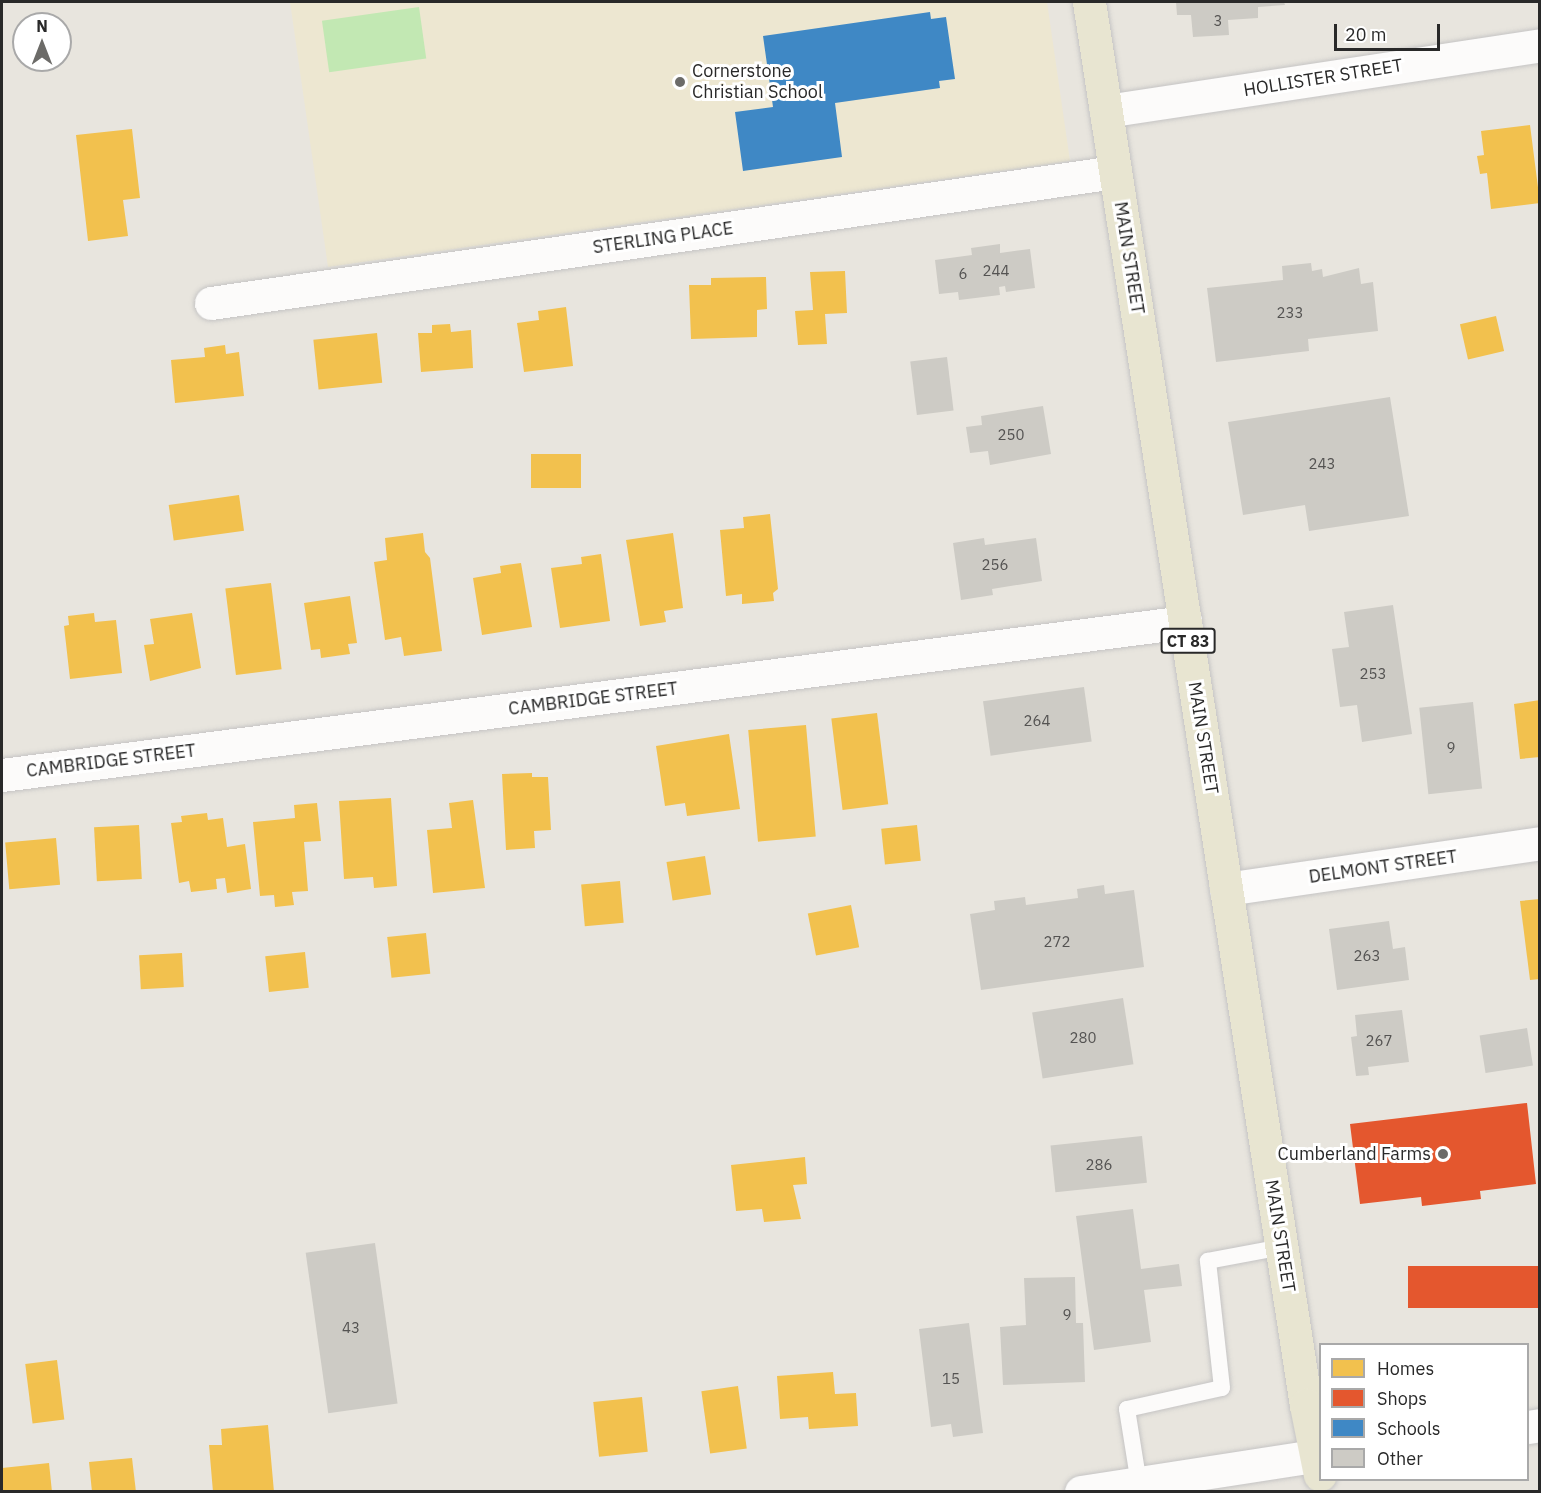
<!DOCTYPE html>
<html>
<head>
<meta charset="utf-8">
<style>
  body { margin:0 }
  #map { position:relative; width:1541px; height:1493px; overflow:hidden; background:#e8e5de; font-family:"IBM Plex Sans",sans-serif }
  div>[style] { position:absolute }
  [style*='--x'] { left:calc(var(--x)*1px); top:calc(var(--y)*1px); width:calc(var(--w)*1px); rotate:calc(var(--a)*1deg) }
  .education>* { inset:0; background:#ede7d1 }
  .green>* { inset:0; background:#c2e8b3; transform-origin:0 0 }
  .homes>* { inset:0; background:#f2c14e; transform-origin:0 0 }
  .shops>* { inset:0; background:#e4572e; transform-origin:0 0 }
  .schools>* { inset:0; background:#3f88c5 }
  .building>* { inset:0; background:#cdcbc5; transform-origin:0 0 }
  .roads { filter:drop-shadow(0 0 2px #c5c4c4) drop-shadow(0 0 2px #c5c4c4) }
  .lane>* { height:16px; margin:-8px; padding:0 8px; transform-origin:8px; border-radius:8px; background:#fcfbfa }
  .street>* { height:33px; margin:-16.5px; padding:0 16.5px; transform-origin:16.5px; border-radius:16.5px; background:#fcfbfa }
  .secondary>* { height:33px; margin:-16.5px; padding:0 16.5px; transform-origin:16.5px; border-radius:16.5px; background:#fcfbfa }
  .primary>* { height:33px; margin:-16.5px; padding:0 16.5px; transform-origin:16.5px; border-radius:16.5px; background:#e8e5d1 }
  .dots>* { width:16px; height:16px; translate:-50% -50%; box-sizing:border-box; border:3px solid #fff; border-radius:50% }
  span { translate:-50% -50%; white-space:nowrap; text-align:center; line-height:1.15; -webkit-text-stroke:6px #fff; paint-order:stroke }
  .number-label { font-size:15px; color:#545352 }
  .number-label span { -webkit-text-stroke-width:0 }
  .shield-label span { padding:2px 4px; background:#fff; border:2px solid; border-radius:4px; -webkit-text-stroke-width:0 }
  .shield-label { font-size:16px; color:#292929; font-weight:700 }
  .poi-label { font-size:18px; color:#292929 }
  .left { translate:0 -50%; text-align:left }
  .right { translate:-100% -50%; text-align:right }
  .street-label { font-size:18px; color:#292929 }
  .frame { position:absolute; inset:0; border:3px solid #292929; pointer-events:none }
  .legend { position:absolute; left:1319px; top:1343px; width:210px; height:138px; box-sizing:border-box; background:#fff; border:2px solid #a9a9a9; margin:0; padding:8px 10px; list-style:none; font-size:18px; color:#292929 }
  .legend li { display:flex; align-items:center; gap:12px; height:30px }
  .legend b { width:30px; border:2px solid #a9a9a9 }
  .north { position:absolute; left:12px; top:12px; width:60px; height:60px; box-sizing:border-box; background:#fff; border:2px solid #a9a9a9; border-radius:50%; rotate:0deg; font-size:16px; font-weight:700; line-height:24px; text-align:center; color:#292929 }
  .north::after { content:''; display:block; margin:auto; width:21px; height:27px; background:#6c6b68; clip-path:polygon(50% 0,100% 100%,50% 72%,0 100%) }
  .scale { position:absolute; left:1334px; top:24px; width:106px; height:27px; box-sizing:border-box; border:3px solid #292929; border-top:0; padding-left:8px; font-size:18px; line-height:21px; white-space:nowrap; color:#292929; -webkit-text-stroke:4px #fff; paint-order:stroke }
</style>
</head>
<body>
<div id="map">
  <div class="education">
    <div style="clip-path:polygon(290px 2px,1047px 2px,1070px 161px,328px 267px)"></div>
  </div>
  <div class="green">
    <div style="left:419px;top:7px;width:52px;height:98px;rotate:82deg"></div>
  </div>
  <div class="homes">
    <div style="clip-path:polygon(1530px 125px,1540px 203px,1491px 209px,1487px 173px,1480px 174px,1477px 156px,1484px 155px,1481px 131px)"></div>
    <div style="clip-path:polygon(132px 129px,140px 198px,123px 200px,128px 236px,88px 241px,76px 135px)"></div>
    <div style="clip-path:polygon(845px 271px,847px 313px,825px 314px,827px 344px,798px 345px,795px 311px,813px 310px,810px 272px)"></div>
    <div style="clip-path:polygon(766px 277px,767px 309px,757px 310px,757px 337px,691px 339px,689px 285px,711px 285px,711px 278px)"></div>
    <div style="clip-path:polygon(566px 307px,573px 366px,524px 372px,517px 323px,539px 320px,538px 311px)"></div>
    <div style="left:1496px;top:316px;width:36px;height:37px;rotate:77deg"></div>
    <div style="clip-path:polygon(450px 324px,451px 332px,471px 330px,473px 368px,421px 372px,418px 333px,432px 333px,432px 325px)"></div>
    <div style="left:377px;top:333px;width:50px;height:64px;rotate:84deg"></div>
    <div style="clip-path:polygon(225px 345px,226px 354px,239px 352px,244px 396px,175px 403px,171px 360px,205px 357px,204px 348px)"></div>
    <div style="left:531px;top:454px;width:50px;height:34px"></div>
    <div style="left:239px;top:495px;width:36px;height:71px;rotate:82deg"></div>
    <div style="clip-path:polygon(770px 514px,778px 589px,773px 593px,774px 601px,742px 604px,742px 594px,726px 596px,720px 530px,744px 528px,743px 517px)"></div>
    <div style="clip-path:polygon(423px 533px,425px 552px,430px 558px,442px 651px,404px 656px,401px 637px,385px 640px,374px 562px,387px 560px,385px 538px)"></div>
    <div style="clip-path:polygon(673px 533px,683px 608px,664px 611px,666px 622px,640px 626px,626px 540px)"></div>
    <div style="clip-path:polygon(601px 554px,610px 621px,560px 628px,551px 568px,582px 564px,581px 557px)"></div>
    <div style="clip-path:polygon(521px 563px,532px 627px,482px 635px,473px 578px,501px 573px,500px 566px)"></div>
    <div style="left:271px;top:583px;width:87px;height:46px;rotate:83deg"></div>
    <div style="clip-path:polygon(350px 596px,357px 643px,348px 644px,350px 654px,321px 658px,320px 649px,311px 650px,304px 603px)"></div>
    <div style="clip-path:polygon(94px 613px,95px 622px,116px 620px,122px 673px,70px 679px,64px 626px,69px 625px,68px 616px)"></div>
    <div style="clip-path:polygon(192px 613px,201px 668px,150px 681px,144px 645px,154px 644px,150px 619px)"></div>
    <div style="clip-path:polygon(1540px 700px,1540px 757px,1520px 759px,1514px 704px)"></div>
    <div style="left:877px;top:713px;width:92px;height:46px;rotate:83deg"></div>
    <div style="left:806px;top:725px;width:112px;height:58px;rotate:85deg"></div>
    <div style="clip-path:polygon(729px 734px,740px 809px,687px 816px,685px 803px,665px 806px,656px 746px)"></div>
    <div style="clip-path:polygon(532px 773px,532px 777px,548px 777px,551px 830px,534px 831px,535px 848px,506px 850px,502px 774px)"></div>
    <div style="clip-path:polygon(391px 798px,397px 886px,374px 888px,373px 877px,344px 879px,339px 801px)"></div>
    <div style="clip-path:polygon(473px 800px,485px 888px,433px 893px,427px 830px,452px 828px,449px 803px)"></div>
    <div style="clip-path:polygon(317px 803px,321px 841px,304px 842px,308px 891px,292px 892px,294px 905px,275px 907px,274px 895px,260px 896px,253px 822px,295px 818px,294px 805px)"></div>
    <div style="clip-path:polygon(207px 813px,208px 820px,223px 818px,227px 847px,245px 844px,251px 889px,227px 893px,225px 878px,216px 879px,217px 889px,191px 892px,189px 881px,179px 883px,171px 823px,182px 822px,181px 816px)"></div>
    <div style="left:139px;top:825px;width:54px;height:45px;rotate:87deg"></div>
    <div style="left:917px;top:825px;width:36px;height:36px;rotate:84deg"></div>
    <div style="left:56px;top:838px;width:47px;height:51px;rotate:85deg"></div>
    <div style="left:705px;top:856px;width:39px;height:39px;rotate:81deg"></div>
    <div style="left:620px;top:881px;width:42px;height:39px;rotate:85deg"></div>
    <div style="clip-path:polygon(1540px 899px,1540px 979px,1530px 980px,1520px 901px)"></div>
    <div style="left:851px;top:905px;width:43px;height:44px;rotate:79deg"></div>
    <div style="left:426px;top:933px;width:41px;height:39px;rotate:84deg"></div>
    <div style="left:305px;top:952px;width:36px;height:40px;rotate:84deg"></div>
    <div style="left:182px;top:953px;width:34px;height:43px;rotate:87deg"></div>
    <div style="clip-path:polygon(805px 1157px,807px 1184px,793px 1185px,801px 1219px,764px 1222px,762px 1209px,736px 1211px,731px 1165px)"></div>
    <div style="left:57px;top:1360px;width:60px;height:32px;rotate:83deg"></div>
    <div style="clip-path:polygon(833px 1372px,835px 1394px,856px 1393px,858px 1426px,809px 1429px,808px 1417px,780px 1419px,777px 1376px)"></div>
    <div style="left:738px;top:1386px;width:63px;height:37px;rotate:82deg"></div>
    <div style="left:642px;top:1397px;width:55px;height:49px;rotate:84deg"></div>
    <div style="clip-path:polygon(268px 1425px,274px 1492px,213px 1492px,209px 1445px,222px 1445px,221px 1429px)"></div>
    <div style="clip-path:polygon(132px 1458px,136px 1492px,92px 1492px,89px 1462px)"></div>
    <div style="clip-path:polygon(49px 1463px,52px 1492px,2px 1492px,2px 1468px)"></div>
  </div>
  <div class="shops">
    <div style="clip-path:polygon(1527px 1103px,1536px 1184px,1480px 1191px,1481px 1199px,1422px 1206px,1421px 1197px,1360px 1204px,1350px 1124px)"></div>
    <div style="left:1540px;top:1266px;width:42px;height:132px;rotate:90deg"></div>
  </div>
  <div class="schools">
    <div style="clip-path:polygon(930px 12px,931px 19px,946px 17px,955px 79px,939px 81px,940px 88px,835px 103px,842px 157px,743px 171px,735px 112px,773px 107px,763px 36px)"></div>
  </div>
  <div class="building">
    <div style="clip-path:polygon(1176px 2px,1284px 2px,1285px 5px,1258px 7px,1258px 18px,1228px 20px,1229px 35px,1193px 37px,1191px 15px,1177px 15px)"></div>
    <div style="clip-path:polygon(1000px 244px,1000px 253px,1030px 249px,1035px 288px,1006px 292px,1005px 286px,999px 287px,1000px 295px,959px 300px,958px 292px,939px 294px,935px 260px,972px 255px,971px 248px)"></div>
    <div style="clip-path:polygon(1311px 263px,1312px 271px,1322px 269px,1323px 277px,1359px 268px,1361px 284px,1373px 282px,1378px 331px,1308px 339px,1309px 351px,1216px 362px,1207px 288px,1283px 280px,1282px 266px)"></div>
    <div style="left:947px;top:357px;width:54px;height:37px;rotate:83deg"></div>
    <div style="clip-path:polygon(1390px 397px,1409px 516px,1309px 531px,1305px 505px,1243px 515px,1228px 422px)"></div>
    <div style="clip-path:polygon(1043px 406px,1051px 454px,990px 465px,988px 451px,970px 453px,966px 427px,982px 425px,981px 416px)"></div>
    <div style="clip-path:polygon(984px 538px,985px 545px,1036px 538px,1042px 581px,992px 589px,993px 595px,961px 600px,953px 543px)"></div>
    <div style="clip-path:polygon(1393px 605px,1412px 734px,1362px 742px,1357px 705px,1340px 707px,1332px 649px,1349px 647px,1344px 612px)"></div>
    <div style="left:1084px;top:687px;width:55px;height:102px;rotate:82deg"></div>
    <div style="left:1473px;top:702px;width:87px;height:54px;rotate:84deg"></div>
    <div style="clip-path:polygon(1104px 885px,1105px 894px,1134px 890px,1144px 967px,981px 990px,970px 914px,995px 910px,994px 901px,1025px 897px,1026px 905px,1078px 898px,1077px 889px)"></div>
    <div style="clip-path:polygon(1389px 921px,1393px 949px,1405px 947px,1409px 980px,1337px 990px,1329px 929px)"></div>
    <div style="left:1123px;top:998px;width:67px;height:92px;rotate:81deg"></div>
    <div style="clip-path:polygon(1402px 1010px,1409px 1062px,1368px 1067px,1369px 1075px,1356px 1076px,1351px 1037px,1357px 1036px,1355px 1015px)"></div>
    <div style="left:1527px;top:1028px;width:38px;height:48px;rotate:81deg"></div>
    <div style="left:1142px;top:1136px;width:47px;height:92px;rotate:84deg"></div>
    <div style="clip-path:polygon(1133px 1209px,1141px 1269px,1179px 1264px,1182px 1286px,1144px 1290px,1151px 1342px,1094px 1350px,1076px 1216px)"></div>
    <div style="left:375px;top:1243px;width:162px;height:70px;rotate:82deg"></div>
    <div style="clip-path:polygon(1075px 1277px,1076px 1323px,1083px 1323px,1085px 1382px,1003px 1385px,1000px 1327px,1026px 1325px,1024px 1278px)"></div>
    <div style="clip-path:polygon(969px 1323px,983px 1433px,953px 1437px,951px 1424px,931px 1427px,919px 1329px)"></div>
  </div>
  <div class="roads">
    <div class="lane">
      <div style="--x:1139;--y:1484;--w:76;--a:-99.1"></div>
      <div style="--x:1127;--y:1409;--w:97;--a:-12.5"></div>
      <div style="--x:1222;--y:1388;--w:128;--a:-96.3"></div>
      <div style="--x:1208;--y:1261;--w:75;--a:-10.7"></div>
    </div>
    <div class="street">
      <div style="--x:1106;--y:111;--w:439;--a:-8.6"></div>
      <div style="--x:211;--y:303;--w:913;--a:-8.25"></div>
      <div style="--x:2;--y:775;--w:1193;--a:-7.37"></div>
      <div style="--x:1226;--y:889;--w:317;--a:-8.3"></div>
    </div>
    <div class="secondary">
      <div style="--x:1528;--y:1427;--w:12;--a:-9"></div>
      <div style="--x:1081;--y:1492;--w:242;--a:-8.8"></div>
    </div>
    <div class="primary">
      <div style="--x:1089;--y:2;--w:1420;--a:81.21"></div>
      <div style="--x:1306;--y:1405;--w:71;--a:78.7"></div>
    </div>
  </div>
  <div class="dots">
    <div style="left:680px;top:82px;background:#6c6b68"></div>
    <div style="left:1443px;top:1154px;background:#6c6b68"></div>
  </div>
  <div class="number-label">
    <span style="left:1218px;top:21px">3</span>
    <span style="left:996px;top:271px">244</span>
    <span style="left:963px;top:274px">6</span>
    <span style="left:1290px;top:313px">233</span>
    <span style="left:1011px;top:435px">250</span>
    <span style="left:1322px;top:464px">243</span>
    <span style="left:995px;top:565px">256</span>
    <span style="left:1373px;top:674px">253</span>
    <span style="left:1037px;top:721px">264</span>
    <span style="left:1451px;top:748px">9</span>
    <span style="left:1057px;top:942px">272</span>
    <span style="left:1367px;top:956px">263</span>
    <span style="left:1083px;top:1038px">280</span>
    <span style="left:1379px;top:1041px">267</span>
    <span style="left:1099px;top:1165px">286</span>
    <span style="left:1067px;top:1315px">9</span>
    <span style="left:351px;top:1328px">43</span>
    <span style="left:951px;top:1379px">15</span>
  </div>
  <div class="shield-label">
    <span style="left:1188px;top:641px">CT 83</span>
  </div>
  <div class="poi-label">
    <span class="left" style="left:692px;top:82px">Cornerstone<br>Christian School</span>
    <span class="right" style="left:1431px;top:1154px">Cumberland Farms</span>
  </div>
  <div class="street-label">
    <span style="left:1323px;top:78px;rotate:-9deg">HOLLISTER STREET</span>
    <span style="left:663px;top:238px;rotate:-8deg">STERLING PLACE</span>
    <span style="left:1129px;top:258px;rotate:81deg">MAIN STREET</span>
    <span style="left:593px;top:699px;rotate:-7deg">CAMBRIDGE STREET</span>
    <span style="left:1203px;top:738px;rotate:81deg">MAIN STREET</span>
    <span style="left:111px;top:761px;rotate:-7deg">CAMBRIDGE STREET</span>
    <span style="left:1383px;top:867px;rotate:-8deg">DELMONT STREET</span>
    <span style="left:1280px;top:1236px;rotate:81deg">MAIN STREET</span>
  </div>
  <div class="frame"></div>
  <ul class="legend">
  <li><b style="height:16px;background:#f2c14e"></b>Homes</li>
  <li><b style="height:16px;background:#e4572e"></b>Shops</li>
  <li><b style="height:16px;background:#3f88c5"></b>Schools</li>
  <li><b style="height:16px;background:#cdcbc5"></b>Other</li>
  </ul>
  <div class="north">N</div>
  <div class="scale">20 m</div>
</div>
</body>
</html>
